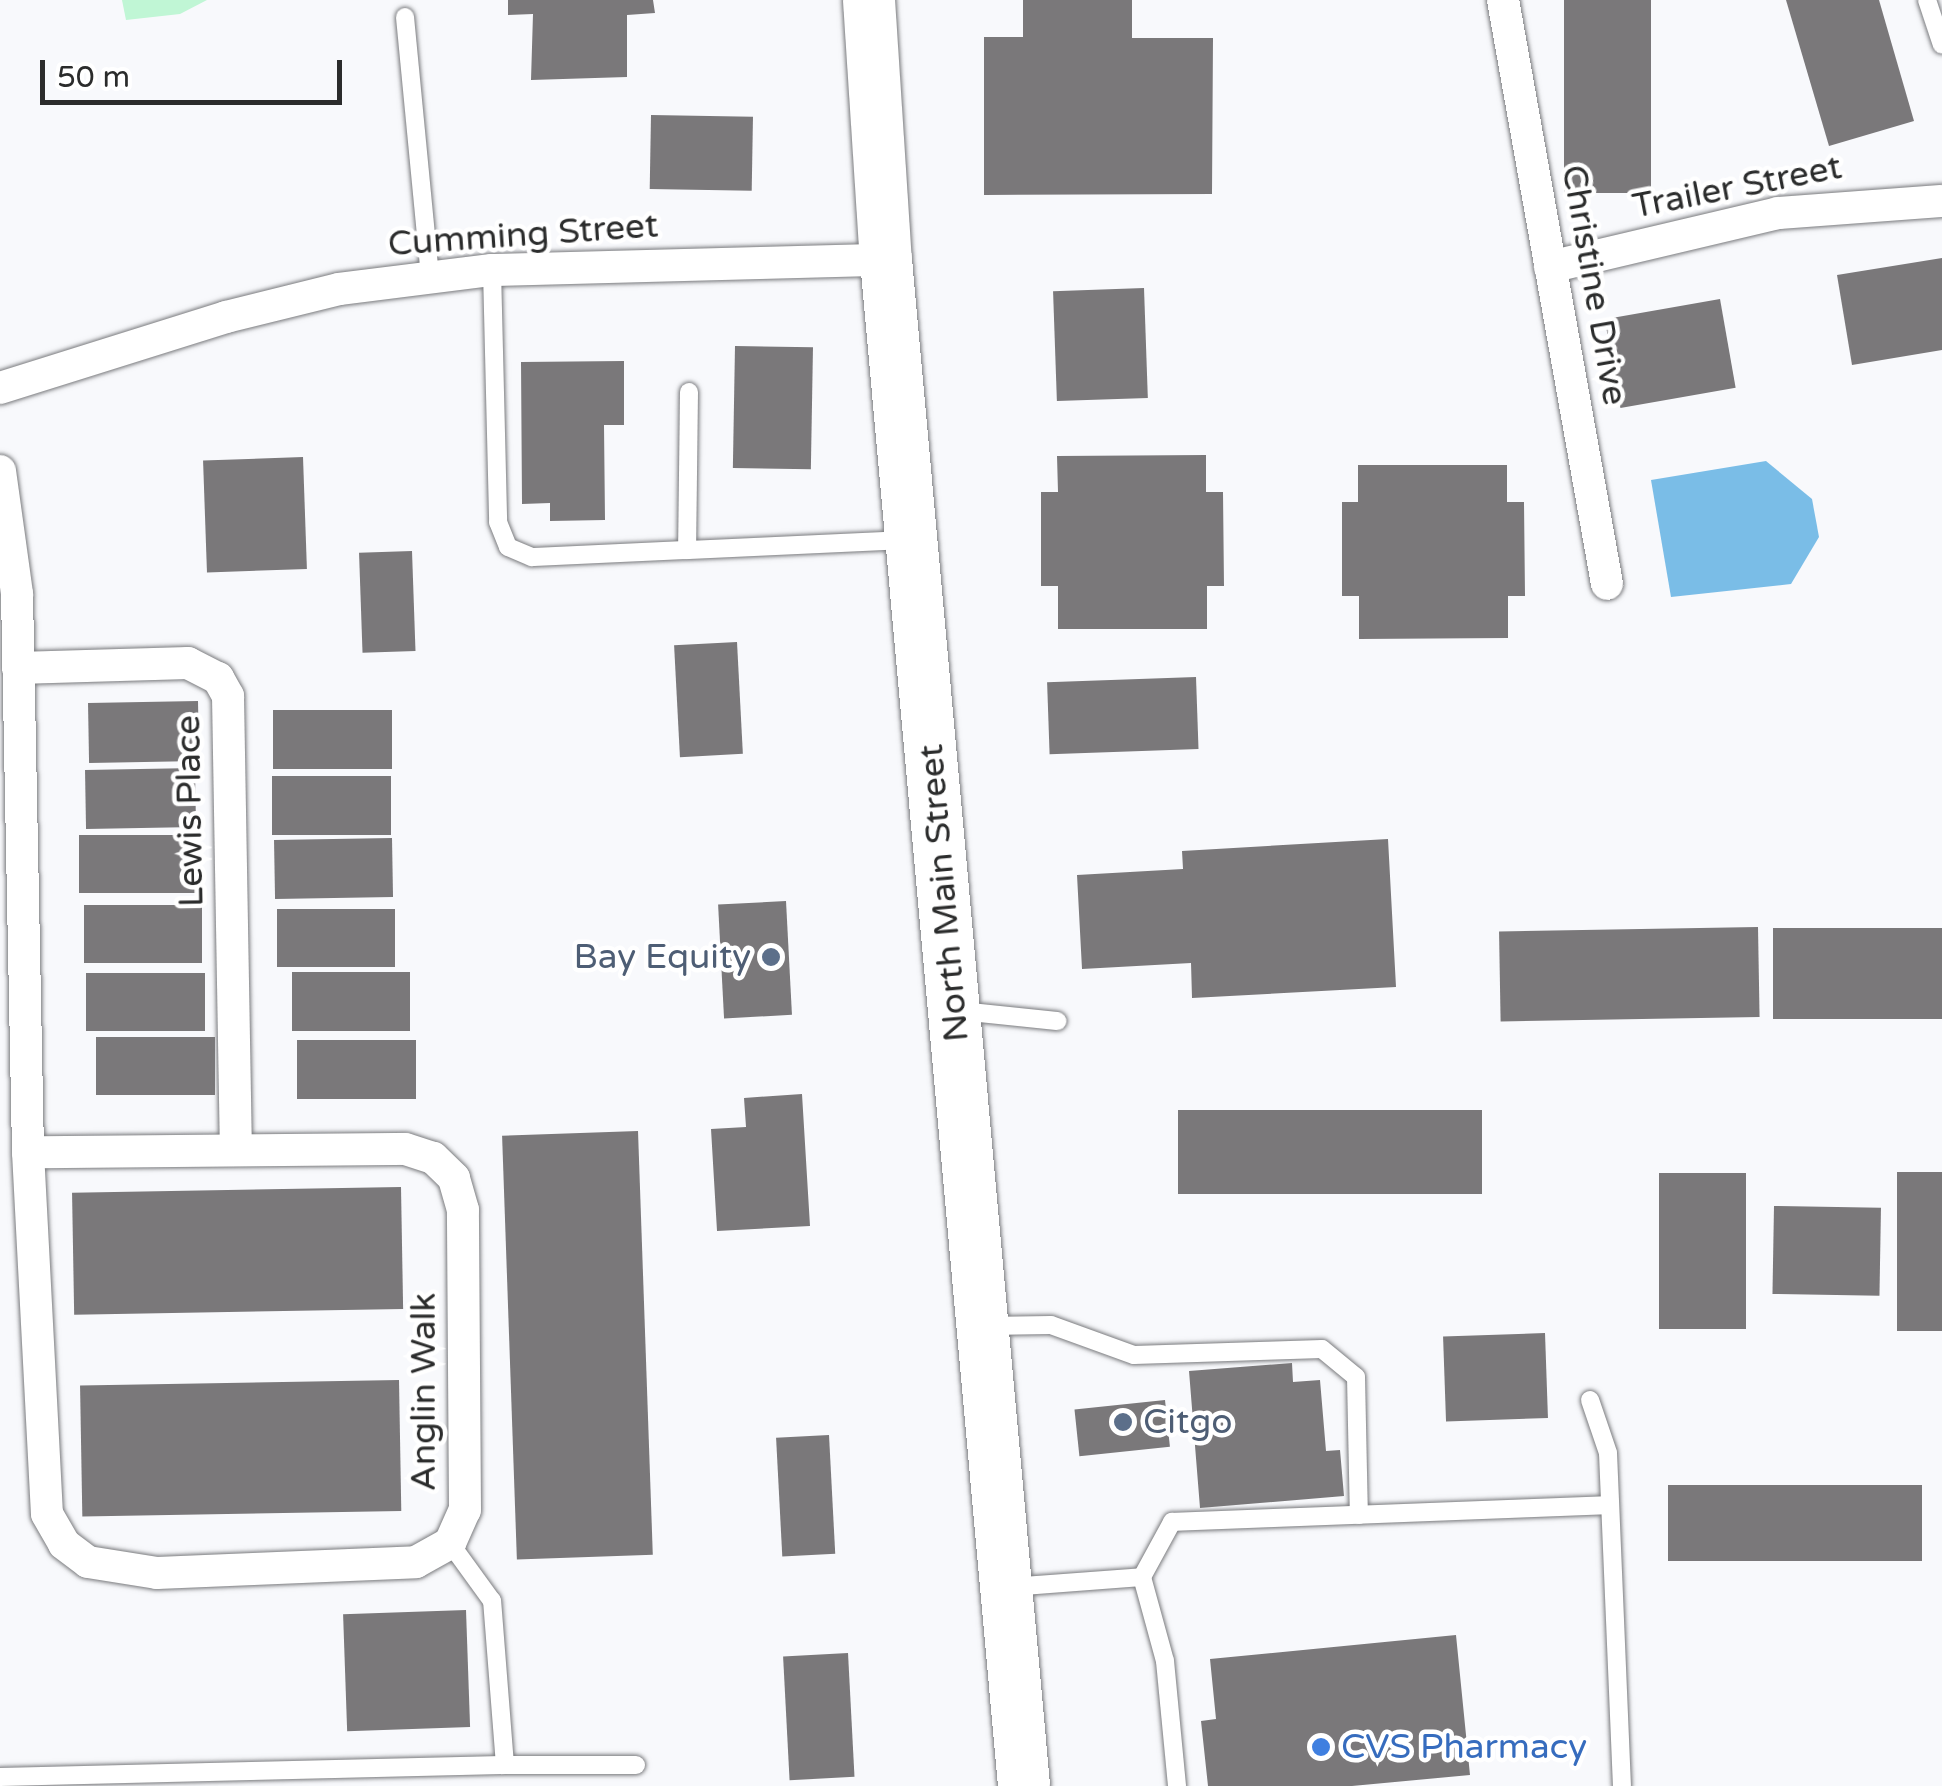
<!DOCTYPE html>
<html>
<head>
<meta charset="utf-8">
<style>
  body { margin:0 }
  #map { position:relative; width:1942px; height:1786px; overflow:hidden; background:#f8f9fc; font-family:"Varela Round",sans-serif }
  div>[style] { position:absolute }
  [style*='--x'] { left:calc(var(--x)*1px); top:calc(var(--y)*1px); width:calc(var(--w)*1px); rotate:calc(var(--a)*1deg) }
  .green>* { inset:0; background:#c0f6d5 }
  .water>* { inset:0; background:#7abde7 }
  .building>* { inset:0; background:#7a787a; transform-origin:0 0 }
  .roads { filter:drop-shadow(0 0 2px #7a7b7e) drop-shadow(0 0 2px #7a7b7e) }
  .service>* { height:18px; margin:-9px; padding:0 9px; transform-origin:9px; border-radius:9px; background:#fff }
  .minor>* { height:32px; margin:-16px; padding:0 16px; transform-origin:16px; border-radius:16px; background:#fff }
  .primary>* { height:52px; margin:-26px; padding:0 26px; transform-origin:26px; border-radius:26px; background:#fff }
  .dots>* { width:28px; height:28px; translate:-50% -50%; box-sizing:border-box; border:5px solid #fff; border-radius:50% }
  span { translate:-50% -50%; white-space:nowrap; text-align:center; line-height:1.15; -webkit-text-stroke:9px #fff; paint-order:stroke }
  .street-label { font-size:35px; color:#2b2c2c }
  .service-label { font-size:35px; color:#4e5e75 }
  .right { translate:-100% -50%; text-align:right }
  .left { translate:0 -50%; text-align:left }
  .shop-label { font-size:35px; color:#366cbe }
  .scale { position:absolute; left:40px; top:60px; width:302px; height:45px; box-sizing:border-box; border:5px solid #2b2c2c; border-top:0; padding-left:12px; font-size:30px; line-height:35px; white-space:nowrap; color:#2b2c2c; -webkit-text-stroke:8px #fff; paint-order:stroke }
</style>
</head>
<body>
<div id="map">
  <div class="green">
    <div style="clip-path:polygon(122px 0,207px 0,180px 14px,126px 20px)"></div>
  </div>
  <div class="water">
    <div style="clip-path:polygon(1766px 461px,1812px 499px,1819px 537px,1791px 584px,1671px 597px,1651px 480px)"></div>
  </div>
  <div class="building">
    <div style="clip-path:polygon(508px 0,653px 0,655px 13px,627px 15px,627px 77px,531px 80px,533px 14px,508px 15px)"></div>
    <div style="clip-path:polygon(1023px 0,1132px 0,1132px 38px,1213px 38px,1212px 194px,984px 195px,984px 37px,1023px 37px)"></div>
    <div style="left:1564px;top:0;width:87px;height:193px"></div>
    <div style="clip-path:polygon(1786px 0,1879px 0,1914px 121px,1829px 146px)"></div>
    <div style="left:651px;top:115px;width:102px;height:74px;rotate:1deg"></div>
    <div style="clip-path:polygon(1942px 258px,1942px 350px,1852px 365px,1837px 275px)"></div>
    <div style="left:1144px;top:288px;width:110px;height:91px;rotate:88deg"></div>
    <div style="left:1720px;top:299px;width:90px;height:117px;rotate:80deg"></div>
    <div style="left:735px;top:346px;width:78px;height:122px;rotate:1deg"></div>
    <div style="clip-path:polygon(624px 361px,624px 425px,604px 425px,605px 520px,550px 521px,550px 503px,522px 504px,521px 362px)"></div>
    <div style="clip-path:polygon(1206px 455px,1206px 492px,1223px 492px,1224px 586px,1207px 586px,1207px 629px,1058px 629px,1058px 586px,1041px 586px,1041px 492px,1058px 492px,1057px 456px)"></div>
    <div style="left:303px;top:457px;width:112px;height:100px;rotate:88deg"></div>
    <div style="clip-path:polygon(1358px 465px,1507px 465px,1507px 502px,1524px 502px,1525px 596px,1508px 596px,1508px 638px,1359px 639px,1359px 596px,1342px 596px,1342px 502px,1358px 502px)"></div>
    <div style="left:412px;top:551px;width:100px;height:53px;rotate:88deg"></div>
    <div style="left:737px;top:642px;width:112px;height:63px;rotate:87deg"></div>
    <div style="left:1196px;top:677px;width:72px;height:149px;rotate:88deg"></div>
    <div style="left:198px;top:701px;width:60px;height:110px;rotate:89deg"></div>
    <div style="left:392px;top:710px;width:59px;height:119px;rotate:90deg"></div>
    <div style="left:195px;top:768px;width:59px;height:110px;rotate:89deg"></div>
    <div style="left:391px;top:776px;width:59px;height:119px;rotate:90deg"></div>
    <div style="left:198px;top:835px;width:58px;height:119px;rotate:90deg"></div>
    <div style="left:392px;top:838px;width:59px;height:118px;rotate:89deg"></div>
    <div style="clip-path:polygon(1388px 839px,1396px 987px,1192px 998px,1191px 963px,1082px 969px,1077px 875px,1183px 869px,1182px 851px)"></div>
    <div style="left:786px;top:901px;width:114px;height:68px;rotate:87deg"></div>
    <div style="left:84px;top:905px;width:118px;height:58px"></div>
    <div style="left:277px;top:909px;width:118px;height:58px"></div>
    <div style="left:1758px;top:927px;width:90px;height:259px;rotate:89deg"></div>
    <div style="left:1773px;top:928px;width:169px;height:91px"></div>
    <div style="left:292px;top:972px;width:118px;height:59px"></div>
    <div style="left:205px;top:973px;width:58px;height:119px;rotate:90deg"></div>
    <div style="left:215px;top:1037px;width:58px;height:119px;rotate:90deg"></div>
    <div style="left:297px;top:1040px;width:119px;height:59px"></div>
    <div style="clip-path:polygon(802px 1094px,810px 1226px,717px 1231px,711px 1129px,746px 1127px,744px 1098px)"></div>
    <div style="left:1178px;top:1110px;width:304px;height:84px"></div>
    <div style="left:638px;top:1131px;width:424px;height:136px;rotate:88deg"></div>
    <div style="left:1942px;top:1172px;width:159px;height:45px;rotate:90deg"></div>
    <div style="left:1659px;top:1173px;width:87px;height:156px"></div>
    <div style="left:401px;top:1187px;width:122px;height:329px;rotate:89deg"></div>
    <div style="left:1774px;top:1206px;width:107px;height:88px;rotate:1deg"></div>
    <div style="left:1545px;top:1333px;width:85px;height:102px;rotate:88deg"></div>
    <div style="clip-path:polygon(1292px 1363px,1293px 1382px,1320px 1380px,1326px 1451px,1340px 1450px,1344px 1496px,1200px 1508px,1189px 1371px)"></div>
    <div style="left:399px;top:1380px;width:131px;height:319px;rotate:89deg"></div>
    <div style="left:1165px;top:1400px;width:47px;height:91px;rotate:84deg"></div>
    <div style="left:829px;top:1435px;width:119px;height:53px;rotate:87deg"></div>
    <div style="left:1668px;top:1485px;width:254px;height:76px"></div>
    <div style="left:466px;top:1610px;width:117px;height:123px;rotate:88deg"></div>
    <div style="clip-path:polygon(1456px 1635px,1470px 1775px,1352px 1786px,1208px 1786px,1201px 1721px,1216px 1719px,1210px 1659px)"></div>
    <div style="left:848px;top:1653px;width:124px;height:65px;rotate:87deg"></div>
  </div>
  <div class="roads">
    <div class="service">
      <div style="--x:1927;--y:0;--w:47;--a:71.6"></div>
      <div style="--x:405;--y:17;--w:262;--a:84.5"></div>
      <div style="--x:492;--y:270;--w:252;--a:88.6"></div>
      <div style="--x:498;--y:522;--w:27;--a:68"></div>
      <div style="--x:508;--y:547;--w:26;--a:23"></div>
      <div style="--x:532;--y:557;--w:155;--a:-2.6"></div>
      <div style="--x:689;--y:392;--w:158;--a:90.7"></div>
      <div style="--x:687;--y:550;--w:221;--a:-2.6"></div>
      <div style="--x:960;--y:1011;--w:98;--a:5.9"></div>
      <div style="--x:985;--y:1326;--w:66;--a:-0.9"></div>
      <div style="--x:1051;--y:1325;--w:88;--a:19.9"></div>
      <div style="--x:1134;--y:1355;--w:188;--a:-1.8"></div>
      <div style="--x:1322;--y:1349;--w:44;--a:39.5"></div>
      <div style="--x:1356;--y:1377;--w:138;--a:88.8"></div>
      <div style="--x:1590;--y:1400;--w:56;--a:71.2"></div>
      <div style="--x:1608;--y:1453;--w:333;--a:87.6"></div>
      <div style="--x:1142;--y:1577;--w:63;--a:-61.4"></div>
      <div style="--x:1172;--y:1522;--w:438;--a:-2.2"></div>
      <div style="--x:1010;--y:1587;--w:132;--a:-4.3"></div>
      <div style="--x:1142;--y:1577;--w:87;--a:74.7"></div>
      <div style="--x:1165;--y:1661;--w:126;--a:84.5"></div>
      <div style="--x:505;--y:1765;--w:131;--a:0"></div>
      <div style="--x:0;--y:1777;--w:505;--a:-1.36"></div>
      <div style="--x:505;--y:1765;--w:165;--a:-94.5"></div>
      <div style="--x:492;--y:1601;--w:72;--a:-125.9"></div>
    </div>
    <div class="minor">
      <div style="--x:1503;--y:0;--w:593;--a:79.9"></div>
      <div style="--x:1550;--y:267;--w:234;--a:-13.3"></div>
      <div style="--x:1778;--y:213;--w:164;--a:-4.2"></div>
      <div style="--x:0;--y:388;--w:237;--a:-17.4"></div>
      <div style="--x:226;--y:317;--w:116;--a:-13.9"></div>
      <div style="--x:339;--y:289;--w:154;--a:-7.1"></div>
      <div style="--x:492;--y:270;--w:394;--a:-1.5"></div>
      <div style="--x:0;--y:471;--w:124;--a:82.1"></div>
      <div style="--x:17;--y:594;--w:558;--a:88.87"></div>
      <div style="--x:28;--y:1152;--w:362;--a:87"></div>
      <div style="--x:47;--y:1514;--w:34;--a:60"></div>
      <div style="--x:64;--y:1544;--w:30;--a:37"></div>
      <div style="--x:88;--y:1562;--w:70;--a:9.1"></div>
      <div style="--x:157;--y:1573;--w:259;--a:-2.4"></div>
      <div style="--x:416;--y:1562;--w:39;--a:-29"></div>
      <div style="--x:450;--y:1543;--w:36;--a:-66"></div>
      <div style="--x:465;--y:1510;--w:300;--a:-90.4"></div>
      <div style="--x:463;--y:1210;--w:33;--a:-106"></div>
      <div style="--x:454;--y:1178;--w:29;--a:-136"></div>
      <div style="--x:433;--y:1158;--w:29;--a:-162"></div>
      <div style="--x:405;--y:1149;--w:377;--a:179.5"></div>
      <div style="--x:18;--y:668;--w:170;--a:-1.7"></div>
      <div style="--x:188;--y:663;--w:34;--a:27"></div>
      <div style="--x:218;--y:678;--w:21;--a:61"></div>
      <div style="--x:228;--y:696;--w:454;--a:89"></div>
    </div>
    <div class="primary">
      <div style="--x:869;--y:0;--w:261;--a:86.3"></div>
      <div style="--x:886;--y:260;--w:1532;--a:84.83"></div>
    </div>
  </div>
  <div class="dots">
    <div style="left:771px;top:957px;background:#5c6f8a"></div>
    <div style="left:1123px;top:1422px;background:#5c6f8a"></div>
    <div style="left:1321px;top:1747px;background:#3f7fe0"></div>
  </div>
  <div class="street-label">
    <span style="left:1737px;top:187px;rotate:-11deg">Trailer Street</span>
    <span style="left:523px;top:235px;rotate:-4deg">Cumming Street</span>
    <span style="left:1594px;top:285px;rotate:80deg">Christine Drive</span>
    <span style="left:190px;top:811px;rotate:-91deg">Lewis Place</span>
    <span style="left:944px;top:893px;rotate:-95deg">North Main Street</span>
    <span style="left:424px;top:1392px;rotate:-90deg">Anglin Walk</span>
  </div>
  <div class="service-label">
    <span class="right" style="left:751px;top:957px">Bay Equity</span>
    <span class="left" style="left:1143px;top:1422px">Citgo</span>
  </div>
  <div class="shop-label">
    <span class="left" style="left:1341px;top:1747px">CVS Pharmacy</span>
  </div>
  <div class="scale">50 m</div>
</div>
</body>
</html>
